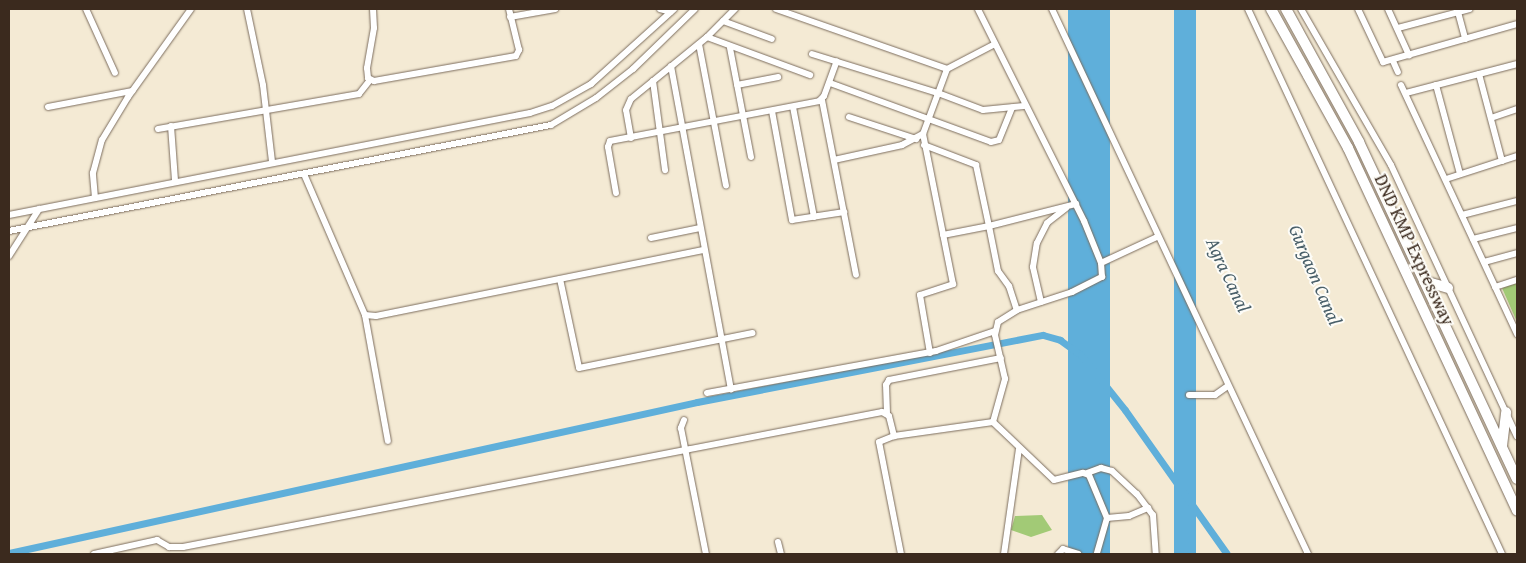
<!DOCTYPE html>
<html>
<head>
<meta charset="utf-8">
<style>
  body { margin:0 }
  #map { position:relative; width:1526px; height:563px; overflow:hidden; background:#f4ead4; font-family:"Gentium Book Plus",serif }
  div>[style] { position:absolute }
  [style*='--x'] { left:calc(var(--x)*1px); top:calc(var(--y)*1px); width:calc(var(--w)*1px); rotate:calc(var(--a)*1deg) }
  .green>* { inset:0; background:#a2ca76 }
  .water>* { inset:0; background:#5fafda; transform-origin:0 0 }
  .canal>* { height:7px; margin:-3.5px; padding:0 3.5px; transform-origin:3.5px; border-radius:3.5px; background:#5fafda }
  .roads { filter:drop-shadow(0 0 1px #7c6d5e) drop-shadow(0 0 1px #7c6d5e) }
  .minor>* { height:6px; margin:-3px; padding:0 3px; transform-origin:3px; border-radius:3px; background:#fff }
  .highway>* { height:10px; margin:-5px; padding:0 5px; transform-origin:5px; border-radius:5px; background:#fff }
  span { translate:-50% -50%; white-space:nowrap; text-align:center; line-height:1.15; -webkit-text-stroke:4px #fdfcf7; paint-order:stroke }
  .street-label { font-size:18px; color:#3b2a1e }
  .water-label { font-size:19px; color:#495f69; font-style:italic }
  .frame { position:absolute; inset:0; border:10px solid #3b2a1e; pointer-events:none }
</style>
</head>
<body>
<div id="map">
  <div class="green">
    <div style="clip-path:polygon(1517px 283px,1517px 322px,1502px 288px)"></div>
    <div style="clip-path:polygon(1042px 515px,1052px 530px,1031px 537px,1011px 530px,1015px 516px)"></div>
  </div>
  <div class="water">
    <div style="left:1068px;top:9px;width:42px;height:602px"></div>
    <div style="left:1174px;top:9px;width:22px;height:593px"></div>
  </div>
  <div class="canal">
    <div style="--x:9;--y:553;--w:704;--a:-12.38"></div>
    <div style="--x:697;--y:402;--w:352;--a:-11"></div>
    <div style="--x:1043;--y:335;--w:18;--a:16"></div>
    <div style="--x:1060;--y:340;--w:26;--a:36"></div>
    <div style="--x:1081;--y:355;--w:70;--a:51.3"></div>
    <div style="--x:1125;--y:410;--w:176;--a:54.7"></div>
  </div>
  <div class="roads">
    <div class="minor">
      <div style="--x:86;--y:9;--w:70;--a:65.6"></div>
      <div style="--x:247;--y:9;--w:78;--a:78.1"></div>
      <div style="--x:263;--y:85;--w:78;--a:83.3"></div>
      <div style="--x:373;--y:9;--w:19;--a:87"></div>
      <div style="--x:374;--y:28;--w:41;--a:99.9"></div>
      <div style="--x:367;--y:68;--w:10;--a:84"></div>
      <div style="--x:368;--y:78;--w:7;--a:27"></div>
      <div style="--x:374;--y:81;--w:144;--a:-10"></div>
      <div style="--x:516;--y:56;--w:7;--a:-63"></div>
      <div style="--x:519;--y:50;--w:42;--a:-103.7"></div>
      <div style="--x:660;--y:9;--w:11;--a:15"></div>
      <div style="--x:776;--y:9;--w:181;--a:19.3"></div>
      <div style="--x:1052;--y:9;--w:602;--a:64.84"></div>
      <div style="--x:1248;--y:9;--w:601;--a:65.01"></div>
      <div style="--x:1301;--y:9;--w:180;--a:60"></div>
      <div style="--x:1391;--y:165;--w:299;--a:65.1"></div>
      <div style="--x:1358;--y:9;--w:59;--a:64.7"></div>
      <div style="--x:1383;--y:62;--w:139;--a:-15.8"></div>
      <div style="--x:1388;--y:9;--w:51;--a:65.5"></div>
      <div style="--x:1458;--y:12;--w:28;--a:75"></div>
      <div style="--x:510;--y:17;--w:46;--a:-10.1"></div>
      <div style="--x:723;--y:21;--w:52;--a:20.2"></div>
      <div style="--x:1398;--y:28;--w:74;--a:-14.8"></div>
      <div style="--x:707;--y:37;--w:110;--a:20.3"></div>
      <div style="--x:699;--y:44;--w:144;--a:79.2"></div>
      <div style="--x:730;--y:48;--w:111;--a:79.1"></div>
      <div style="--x:812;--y:54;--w:132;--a:17.2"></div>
      <div style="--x:938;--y:93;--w:48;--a:20.7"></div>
      <div style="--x:983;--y:110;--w:41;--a:-5.6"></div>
      <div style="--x:1393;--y:61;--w:12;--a:66"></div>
      <div style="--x:671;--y:66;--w:329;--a:79.5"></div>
      <div style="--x:1479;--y:74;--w:90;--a:75.2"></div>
      <div style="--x:653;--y:81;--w:90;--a:82.3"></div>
      <div style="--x:830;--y:83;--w:171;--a:20.1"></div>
      <div style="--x:991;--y:142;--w:8;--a:-14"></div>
      <div style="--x:999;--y:140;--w:35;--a:-68"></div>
      <div style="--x:737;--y:85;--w:42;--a:-11"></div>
      <div style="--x:1401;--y:85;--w:275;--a:65"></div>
      <div style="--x:1436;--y:85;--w:92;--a:74.9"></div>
      <div style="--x:1406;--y:93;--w:115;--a:-14.6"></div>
      <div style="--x:822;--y:100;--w:178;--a:79"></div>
      <div style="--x:48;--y:107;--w:86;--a:-10.8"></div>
      <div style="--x:793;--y:107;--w:112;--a:79.2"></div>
      <div style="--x:772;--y:111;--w:111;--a:79.6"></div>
      <div style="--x:792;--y:220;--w:53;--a:-8.7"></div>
      <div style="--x:849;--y:117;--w:71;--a:18.2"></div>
      <div style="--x:1491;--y:118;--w:28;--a:-19"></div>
      <div style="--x:171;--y:126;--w:55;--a:85.8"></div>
      <div style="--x:158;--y:129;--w:204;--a:-9.9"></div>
      <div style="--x:359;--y:94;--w:18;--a:-52"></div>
      <div style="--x:631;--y:138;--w:28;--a:-100"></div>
      <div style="--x:626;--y:110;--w:12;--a:-66"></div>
      <div style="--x:631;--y:99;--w:98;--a:-39.2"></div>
      <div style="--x:707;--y:37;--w:40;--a:-45"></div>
      <div style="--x:924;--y:145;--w:56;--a:21"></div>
      <div style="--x:976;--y:165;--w:62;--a:78"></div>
      <div style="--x:989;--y:226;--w:90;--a:-14.2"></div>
      <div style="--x:834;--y:160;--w:70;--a:-12.4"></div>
      <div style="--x:902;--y:145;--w:24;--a:-28"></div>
      <div style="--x:304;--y:174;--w:154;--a:66.6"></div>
      <div style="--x:365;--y:315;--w:11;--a:5"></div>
      <div style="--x:376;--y:316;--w:335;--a:-11.4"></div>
      <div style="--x:1446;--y:179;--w:75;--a:-17.9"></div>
      <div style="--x:616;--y:193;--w:47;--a:-99.9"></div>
      <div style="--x:608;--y:147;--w:6;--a:-72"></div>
      <div style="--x:610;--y:141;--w:213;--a:-10.8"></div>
      <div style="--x:819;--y:101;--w:7;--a:-45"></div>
      <div style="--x:824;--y:96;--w:37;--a:-70"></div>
      <div style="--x:95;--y:198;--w:25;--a:-95"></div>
      <div style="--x:93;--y:173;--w:34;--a:-75"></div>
      <div style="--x:102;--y:140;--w:50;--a:-58.8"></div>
      <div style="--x:128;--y:97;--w:108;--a:-54.4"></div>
      <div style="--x:9;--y:215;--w:531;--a:-11.08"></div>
      <div style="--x:530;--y:113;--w:23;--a:-18"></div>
      <div style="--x:552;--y:106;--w:45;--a:-29.4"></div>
      <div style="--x:591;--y:84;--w:112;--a:-42.1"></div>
      <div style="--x:1462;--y:215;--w:57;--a:-14.3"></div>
      <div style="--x:9;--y:231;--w:552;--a:-11.07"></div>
      <div style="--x:551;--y:125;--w:52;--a:-31"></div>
      <div style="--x:596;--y:98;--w:47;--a:-38.1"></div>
      <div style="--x:633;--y:69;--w:86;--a:-44.1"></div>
      <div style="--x:943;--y:235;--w:47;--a:-11.1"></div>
      <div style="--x:989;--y:226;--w:46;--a:78.7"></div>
      <div style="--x:998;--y:271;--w:19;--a:54"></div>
      <div style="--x:1009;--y:286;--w:25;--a:72"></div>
      <div style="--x:651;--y:238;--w:50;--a:-11.5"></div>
      <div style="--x:1473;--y:239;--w:45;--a:-14"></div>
      <div style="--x:9;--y:256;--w:56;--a:-57.4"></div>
      <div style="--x:1484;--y:262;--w:34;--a:-15"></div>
      <div style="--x:1101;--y:263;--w:62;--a:-24.9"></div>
      <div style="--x:560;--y:279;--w:91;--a:77.9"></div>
      <div style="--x:579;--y:368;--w:177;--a:-11.4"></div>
      <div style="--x:1495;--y:287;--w:23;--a:-18"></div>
      <div style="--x:1041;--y:302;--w:36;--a:-103"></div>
      <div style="--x:1033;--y:267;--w:24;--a:-81"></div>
      <div style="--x:1037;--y:243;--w:22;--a:-63"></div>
      <div style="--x:1047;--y:223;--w:24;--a:-38"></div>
      <div style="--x:365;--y:315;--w:128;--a:79.7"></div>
      <div style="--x:930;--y:353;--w:59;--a:-99.8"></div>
      <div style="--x:920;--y:295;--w:35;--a:-18"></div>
      <div style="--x:953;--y:284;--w:153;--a:-101.3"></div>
      <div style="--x:923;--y:134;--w:69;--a:-69.7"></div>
      <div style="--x:947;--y:69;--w:54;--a:-27.5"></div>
      <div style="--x:707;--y:393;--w:233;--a:-10.4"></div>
      <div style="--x:936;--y:351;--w:62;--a:-18.7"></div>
      <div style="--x:1189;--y:395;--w:26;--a:0"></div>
      <div style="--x:1215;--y:395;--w:16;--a:-35"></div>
      <div style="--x:887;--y:413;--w:28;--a:-92"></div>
      <div style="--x:886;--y:385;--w:6;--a:-59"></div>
      <div style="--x:889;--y:380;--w:114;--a:-11.1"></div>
      <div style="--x:684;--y:420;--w:9;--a:111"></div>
      <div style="--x:681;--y:428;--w:128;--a:78.8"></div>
      <div style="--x:993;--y:422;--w:84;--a:43.6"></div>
      <div style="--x:1054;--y:480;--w:30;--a:-14"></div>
      <div style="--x:1083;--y:473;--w:6;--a:18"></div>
      <div style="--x:1089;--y:475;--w:47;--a:67.3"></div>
      <div style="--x:1107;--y:518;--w:37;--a:106"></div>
      <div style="--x:1087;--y:473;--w:15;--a:-20"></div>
      <div style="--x:1101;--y:468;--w:11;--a:15"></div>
      <div style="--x:1112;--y:471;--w:34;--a:43"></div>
      <div style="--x:1137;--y:494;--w:26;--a:53"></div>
      <div style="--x:1153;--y:515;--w:39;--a:86"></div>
      <div style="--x:1107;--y:518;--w:22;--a:-5"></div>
      <div style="--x:1129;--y:516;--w:21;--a:-23"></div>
      <div style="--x:778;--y:542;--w:12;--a:76"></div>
      <div style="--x:94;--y:554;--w:65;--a:-12.5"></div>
      <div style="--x:157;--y:540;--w:14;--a:30"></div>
      <div style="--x:169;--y:547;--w:14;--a:0"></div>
      <div style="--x:183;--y:547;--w:712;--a:-10.93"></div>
      <div style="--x:882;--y:412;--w:8;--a:30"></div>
      <div style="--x:889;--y:416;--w:21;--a:76"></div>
      <div style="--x:901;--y:554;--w:114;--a:-101.1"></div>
      <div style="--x:879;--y:442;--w:16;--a:-22"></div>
      <div style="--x:894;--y:436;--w:100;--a:-8"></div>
      <div style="--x:993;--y:422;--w:45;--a:-74.4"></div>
      <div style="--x:1005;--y:379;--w:45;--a:-102.8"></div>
      <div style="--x:995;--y:335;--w:13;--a:-77"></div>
      <div style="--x:998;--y:322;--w:22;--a:-32"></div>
      <div style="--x:1017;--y:310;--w:58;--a:-18.1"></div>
      <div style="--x:1072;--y:292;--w:34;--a:-27"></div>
      <div style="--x:1102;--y:277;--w:14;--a:-94"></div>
      <div style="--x:1101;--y:263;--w:45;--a:-112"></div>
      <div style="--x:1084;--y:221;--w:237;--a:-116.6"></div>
      <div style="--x:1004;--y:554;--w:106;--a:-81.9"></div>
      <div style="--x:1058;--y:554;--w:7;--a:-45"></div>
      <div style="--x:1063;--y:549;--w:16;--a:18"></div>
    </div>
    <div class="highway">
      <div style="--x:1271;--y:9;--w:159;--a:61"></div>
      <div style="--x:1348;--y:148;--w:400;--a:65"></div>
      <div style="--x:1286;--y:9;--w:152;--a:61.2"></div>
      <div style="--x:1359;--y:142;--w:372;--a:64.9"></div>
      <div style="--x:1424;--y:281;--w:25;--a:16"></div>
      <div style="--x:1502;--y:446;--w:34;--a:-83"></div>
    </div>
  </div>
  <div class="street-label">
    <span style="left:1414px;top:250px;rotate:65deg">DND KMP Expressway</span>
  </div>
  <div class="water-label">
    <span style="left:1228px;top:275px;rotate:65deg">Agra Canal</span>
    <span style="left:1315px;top:275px;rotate:67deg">Gurgaon Canal</span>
  </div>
  <div class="frame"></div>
</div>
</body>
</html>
